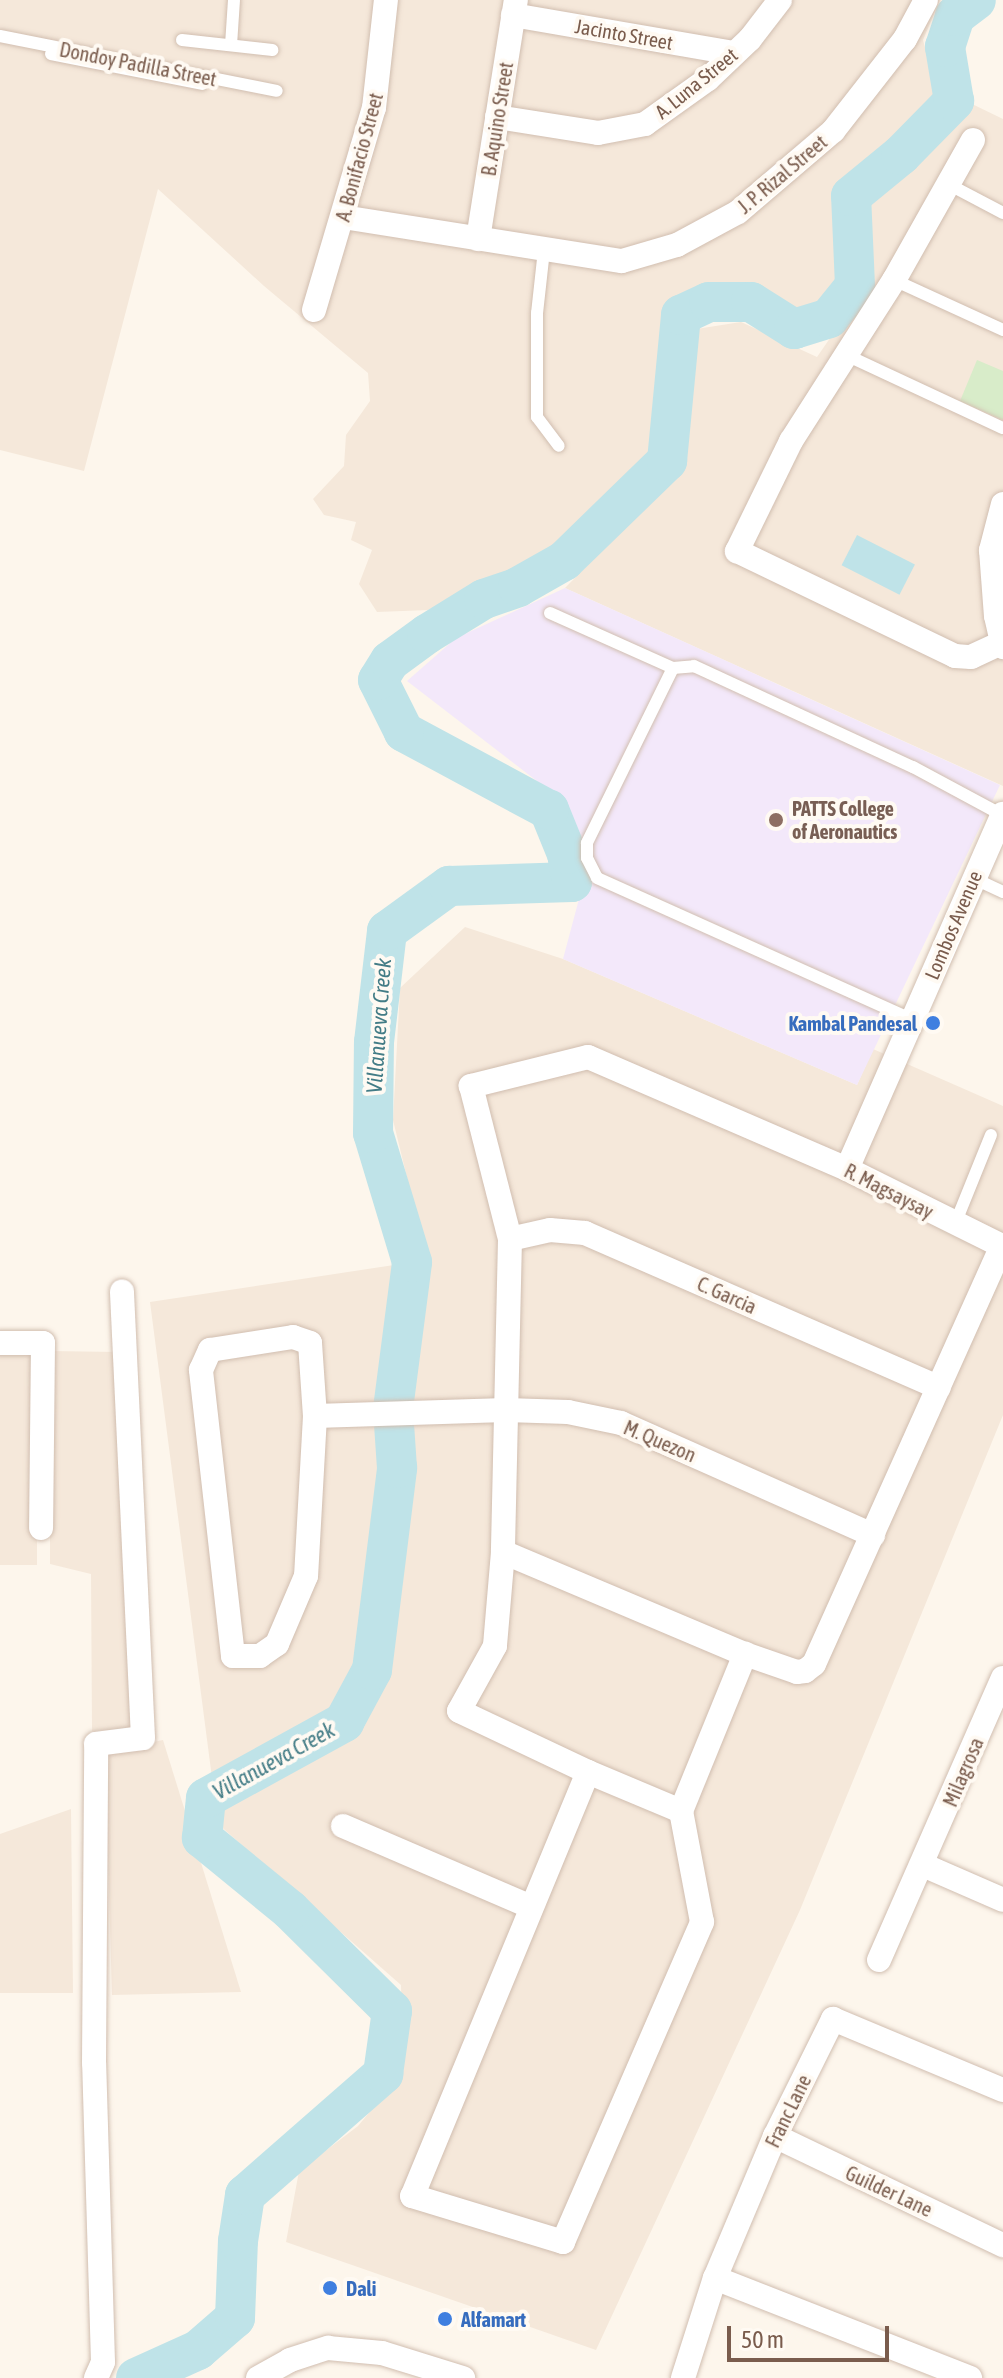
<!DOCTYPE html>
<html>
<head>
<meta charset="utf-8">
<style>
  body { margin:0 }
  #map { position:relative; width:1003px; height:2378px; overflow:hidden; background:#fdf6ec; font-family:"Asap Condensed",sans-serif }
  div>[style] { position:absolute }
  [style*='--x'] { left:calc(var(--x)*1px); top:calc(var(--y)*1px); width:calc(var(--w)*1px); rotate:calc(var(--a)*1deg) }
  .residential>* { inset:0; background:#f5e8da; transform-origin:0 0 }
  .education>* { inset:0; background:#f3e8fa }
  .green>* { inset:0; background:#d8ecc9 }
  .water>* { inset:0; background:#bfe3e8; transform-origin:0 0 }
  .river>* { height:40px; margin:-20px; padding:0 20px; transform-origin:20px; border-radius:20px; background:#bfe3e8 }
  .roads { filter:drop-shadow(0 0 2px #d1beb0) drop-shadow(0 0 2px #d1beb0) }
  .service>* { height:12px; margin:-6px; padding:0 6px; transform-origin:6px; border-radius:6px; background:#fff }
  .minor>* { height:24px; margin:-12px; padding:0 12px; transform-origin:12px; border-radius:12px; background:#fff }
  .dots>* { width:22px; height:22px; translate:-50% -50%; box-sizing:border-box; border:4px solid #fffaf3; border-radius:50% }
  span { translate:-50% -50%; white-space:nowrap; text-align:center; line-height:1.15; -webkit-text-stroke:8px #fffaf3; paint-order:stroke }
  .street-label { font-size:20px; color:#7a5c4d }
  .education-label { font-size:20px; color:#785e54; font-weight:700 }
  .left { translate:0 -50%; text-align:left }
  .shop-label { font-size:20px; color:#366cbe; font-weight:700 }
  .right { translate:-100% -50%; text-align:right }
  .water-label { font-size:22px; color:#437c86; font-style:italic }
  .scale { position:absolute; left:727px; top:2326px; width:162px; height:36px; box-sizing:border-box; border:4px solid #7a5c4d; border-top:0; padding-left:10px; font-size:24px; line-height:28px; white-space:nowrap; color:#7a5c4d; -webkit-text-stroke:6px #fffaf3; paint-order:stroke }
</style>
</head>
<body>
<div id="map">
  <div class="residential">
    <div style="clip-path:polygon(0 0,940px 0,923px 40px,940px 102px,910px 141px,844px 189px,846px 283px,832px 306px,801px 316px,742px 291px,673px 310px,656px 455px,563px 550px,428px 610px,377px 612px,359px 584px,372px 550px,351px 540px,356px 522px,324px 515px,313px 499px,344px 466px,346px 435px,370px 401px,368px 373px,264px 286px,158px 189px,84px 471px,0 450px)"></div>
    <div style="clip-path:polygon(970px 103px,1003px 119px,1003px 786px,565px 588px,640px 512px,679px 457px,690px 330px,741px 322px,817px 357px,864px 289px,860px 208px)"></div>
    <div style="clip-path:polygon(465px 927px,563px 959px,857px 1085px,873px 1049px,1003px 1106px,1003px 1415px,800px 1910px,596px 2350px,286px 2242px,299px 2171px,358px 2126px,403px 2072px,401px 1985px,218px 1824px,150px 1302px,427px 1260px,393px 1120px,400px 988px)"></div>
    <div style="clip-path:polygon(50px 1351px,117px 1352px,134px 1728px,92px 1731px,91px 1574px,50px 1564px)"></div>
    <div style="left:37px;top:1355px;width:210px;height:37px;rotate:90deg"></div>
    <div style="clip-path:polygon(163px 1740px,241px 1992px,112px 1995px,105px 1752px)"></div>
    <div style="clip-path:polygon(71px 1809px,73px 1993px,0 1993px,0 1834px)"></div>
  </div>
  <div class="education">
    <div style="clip-path:polygon(565px 588px,1000px 785px,857px 1085px,563px 959px,587px 869px,580px 842px,559px 798px,407px 681px,456px 638px)"></div>
  </div>
  <div class="green">
    <div style="clip-path:polygon(977px 360px,1003px 371px,1003px 420px,960px 401px)"></div>
  </div>
  <div class="water">
    <div style="left:857px;top:535px;width:65px;height:34px;rotate:27deg"></div>
  </div>
  <div class="river">
    <div style="--x:136;--y:2378;--w:68;--a:-24.3"></div>
    <div style="--x:198;--y:2350;--w:49;--a:-40.9"></div>
    <div style="--x:235;--y:2318;--w:77;--a:-87.8"></div>
    <div style="--x:238;--y:2241;--w:47;--a:-81.3"></div>
    <div style="--x:245;--y:2195;--w:184;--a:-41.2"></div>
    <div style="--x:383;--y:2074;--w:64;--a:-81.9"></div>
    <div style="--x:392;--y:2011;--w:144;--a:-135.3"></div>
    <div style="--x:290;--y:1910;--w:114;--a:-140.7"></div>
    <div style="--x:202;--y:1838;--w:40;--a:-84.3"></div>
    <div style="--x:206;--y:1798;--w:158;--a:-28.8"></div>
    <div style="--x:344;--y:1722;--w:59;--a:-61.7"></div>
    <div style="--x:372;--y:1670;--w:204;--a:-82.9"></div>
    <div style="--x:397;--y:1468;--w:59;--a:-93.9"></div>
    <div style="--x:393;--y:1409;--w:148;--a:-82.6"></div>
    <div style="--x:412;--y:1262;--w:135;--a:-106.8"></div>
    <div style="--x:373;--y:1133;--w:91;--a:-89.4"></div>
    <div style="--x:374;--y:1042;--w:112;--a:-83.3"></div>
    <div style="--x:387;--y:931;--w:77;--a:-36"></div>
    <div style="--x:449;--y:886;--w:123;--a:-1.9"></div>
    <div style="--x:572;--y:882;--w:28;--a:-100"></div>
    <div style="--x:567;--y:854;--w:48;--a:-112.2"></div>
    <div style="--x:549;--y:810;--w:165;--a:-151.7"></div>
    <div style="--x:404;--y:732;--w:58;--a:-116.6"></div>
    <div style="--x:378;--y:680;--w:22;--a:-58"></div>
    <div style="--x:390;--y:661;--w:46;--a:-36.1"></div>
    <div style="--x:427;--y:634;--w:67;--a:-31.6"></div>
    <div style="--x:484;--y:599;--w:36;--a:-19"></div>
    <div style="--x:518;--y:587;--w:53;--a:-29.5"></div>
    <div style="--x:564;--y:561;--w:144;--a:-44.2"></div>
    <div style="--x:667;--y:461;--w:147;--a:-84.5"></div>
    <div style="--x:681;--y:315;--w:31;--a:-25"></div>
    <div style="--x:709;--y:302;--w:42;--a:0"></div>
    <div style="--x:751;--y:302;--w:51;--a:32.1"></div>
    <div style="--x:794;--y:329;--w:37;--a:-17"></div>
    <div style="--x:829;--y:318;--w:41;--a:-50.9"></div>
    <div style="--x:855;--y:286;--w:90;--a:-92.5"></div>
    <div style="--x:851;--y:196;--w:65;--a:-39.4"></div>
    <div style="--x:901;--y:155;--w:76;--a:-45.5"></div>
    <div style="--x:954;--y:101;--w:55;--a:-99.5"></div>
    <div style="--x:945;--y:47;--w:33;--a:-72"></div>
    <div style="--x:955;--y:16;--w:26;--a:-37"></div>
  </div>
  <div class="roads">
    <div class="service">
      <div style="--x:0;--y:36;--w:282;--a:11.2"></div>
      <div style="--x:182;--y:40;--w:91;--a:6.3"></div>
      <div style="--x:231;--y:45;--w:45;--a:-86.2"></div>
      <div style="--x:51;--y:54;--w:154;--a:11.2"></div>
      <div style="--x:948;--y:184;--w:62;--a:27.8"></div>
      <div style="--x:544;--y:250;--w:63;--a:96.3"></div>
      <div style="--x:537;--y:313;--w:104;--a:90"></div>
      <div style="--x:537;--y:417;--w:36;--a:53"></div>
      <div style="--x:894;--y:280;--w:120;--a:24.6"></div>
      <div style="--x:844;--y:354;--w:175;--a:25"></div>
      <div style="--x:550;--y:613;--w:135;--a:24.1"></div>
      <div style="--x:673;--y:668;--w:21;--a:-5"></div>
      <div style="--x:694;--y:666;--w:241;--a:24.8"></div>
      <div style="--x:913;--y:767;--w:101;--a:28.3"></div>
      <div style="--x:673;--y:668;--w:195;--a:116.2"></div>
      <div style="--x:587;--y:843;--w:15;--a:90"></div>
      <div style="--x:587;--y:858;--w:22;--a:63"></div>
      <div style="--x:597;--y:878;--w:346;--a:24.2"></div>
      <div style="--x:973;--y:878;--w:33;--a:25"></div>
      <div style="--x:955;--y:1224;--w:96;--a:-68"></div>
    </div>
    <div class="minor">
      <div style="--x:513;--y:15;--w:224;--a:9.8"></div>
      <div style="--x:497;--y:117;--w:102;--a:9"></div>
      <div style="--x:598;--y:133;--w:48;--a:-10.8"></div>
      <div style="--x:645;--y:124;--w:77;--a:-35.5"></div>
      <div style="--x:708;--y:79;--w:58;--a:-43.6"></div>
      <div style="--x:750;--y:39;--w:49;--a:-52.4"></div>
      <div style="--x:973;--y:140;--w:161;--a:119.4"></div>
      <div style="--x:894;--y:280;--w:191;--a:122.6"></div>
      <div style="--x:791;--y:441;--w:123;--a:116.1"></div>
      <div style="--x:737;--y:551;--w:242;--a:25.7"></div>
      <div style="--x:955;--y:656;--w:16;--a:4"></div>
      <div style="--x:971;--y:657;--w:33;--a:-25"></div>
      <div style="--x:343;--y:217;--w:282;--a:9"></div>
      <div style="--x:622;--y:261;--w:57;--a:-16.2"></div>
      <div style="--x:677;--y:245;--w:69;--a:-28.4"></div>
      <div style="--x:738;--y:212;--w:125;--a:-40.5"></div>
      <div style="--x:833;--y:131;--w:117;--a:-52"></div>
      <div style="--x:905;--y:39;--w:44;--a:-61.7"></div>
      <div style="--x:478;--y:239;--w:242;--a:-81"></div>
      <div style="--x:314;--y:310;--w:211;--a:-73.5"></div>
      <div style="--x:374;--y:108;--w:109;--a:-83.7"></div>
      <div style="--x:1003;--y:504;--w:48;--a:104.6"></div>
      <div style="--x:991;--y:550;--w:66;--a:85.7"></div>
      <div style="--x:996;--y:616;--w:32;--a:77"></div>
      <div style="--x:847;--y:1169;--w:388;--a:-66.3"></div>
      <div style="--x:510;--y:1239;--w:41;--a:-12.7"></div>
      <div style="--x:550;--y:1230;--w:35;--a:5"></div>
      <div style="--x:585;--y:1233;--w:386;--a:23.6"></div>
      <div style="--x:293;--y:1337;--w:18;--a:19"></div>
      <div style="--x:310;--y:1343;--w:73;--a:86.1"></div>
      <div style="--x:315;--y:1416;--w:160;--a:93.2"></div>
      <div style="--x:306;--y:1576;--w:74;--a:113.1"></div>
      <div style="--x:277;--y:1644;--w:21;--a:145"></div>
      <div style="--x:260;--y:1656;--w:27;--a:180"></div>
      <div style="--x:233;--y:1656;--w:288;--a:-96.4"></div>
      <div style="--x:201;--y:1370;--w:22;--a:-66"></div>
      <div style="--x:210;--y:1350;--w:84;--a:-8.9"></div>
      <div style="--x:0;--y:1343;--w:43;--a:0"></div>
      <div style="--x:43;--y:1343;--w:185;--a:90.6"></div>
      <div style="--x:315;--y:1416;--w:191;--a:-1.8"></div>
      <div style="--x:506;--y:1410;--w:62;--a:1.8"></div>
      <div style="--x:568;--y:1412;--w:54;--a:11.7"></div>
      <div style="--x:621;--y:1423;--w:276;--a:24"></div>
      <div style="--x:503;--y:1552;--w:263;--a:22.9"></div>
      <div style="--x:745;--y:1654;--w:55;--a:19.1"></div>
      <div style="--x:797;--y:1672;--w:8;--a:-7"></div>
      <div style="--x:805;--y:1671;--w:11;--a:-38"></div>
      <div style="--x:814;--y:1664;--w:458;--a:-65.8"></div>
      <div style="--x:1002;--y:1246;--w:173;--a:-153.6"></div>
      <div style="--x:847;--y:1169;--w:282;--a:-156.6"></div>
      <div style="--x:588;--y:1057;--w:121;--a:166.1"></div>
      <div style="--x:471;--y:1086;--w:158;--a:75.7"></div>
      <div style="--x:510;--y:1239;--w:313;--a:91.3"></div>
      <div style="--x:503;--y:1552;--w:94;--a:94.9"></div>
      <div style="--x:495;--y:1646;--w:74;--a:119"></div>
      <div style="--x:459;--y:1711;--w:143;--a:25.3"></div>
      <div style="--x:588;--y:1772;--w:101;--a:22.8"></div>
      <div style="--x:588;--y:1772;--w:459;--a:112.5"></div>
      <div style="--x:412;--y:2196;--w:158;--a:16.9"></div>
      <div style="--x:563;--y:2242;--w:349;--a:-66.5"></div>
      <div style="--x:702;--y:1922;--w:113;--a:-100.7"></div>
      <div style="--x:681;--y:1811;--w:170;--a:-67.8"></div>
      <div style="--x:343;--y:1826;--w:205;--a:23.3"></div>
      <div style="--x:923;--y:1865;--w:87;--a:23.6"></div>
      <div style="--x:879;--y:1960;--w:308;--a:-66.3"></div>
      <div style="--x:775;--y:2136;--w:253;--a:25.6"></div>
      <div style="--x:715;--y:2278;--w:274;--a:21.4"></div>
      <div style="--x:96;--y:2378;--w:17;--a:-66"></div>
      <div style="--x:103;--y:2362;--w:299;--a:-91.7"></div>
      <div style="--x:94;--y:2063;--w:319;--a:-89.6"></div>
      <div style="--x:96;--y:1744;--w:47;--a:-7.3"></div>
      <div style="--x:143;--y:1738;--w:447;--a:-92.7"></div>
      <div style="--x:258;--y:2378;--w:37;--a:-29"></div>
      <div style="--x:290;--y:2360;--w:40;--a:-18"></div>
      <div style="--x:328;--y:2348;--w:54;--a:5.3"></div>
      <div style="--x:382;--y:2353;--w:85;--a:17.2"></div>
      <div style="--x:683;--y:2378;--w:105;--a:-72.3"></div>
      <div style="--x:715;--y:2278;--w:154;--a:-67.1"></div>
      <div style="--x:775;--y:2136;--w:131;--a:-63.6"></div>
      <div style="--x:833;--y:2019;--w:184;--a:22.7"></div>
    </div>
  </div>
  <div class="dots">
    <div style="left:776px;top:820px;background:#8d6e63"></div>
    <div style="left:933px;top:1023px;background:#3f7fe0"></div>
    <div style="left:330px;top:2288px;background:#3f7fe0"></div>
    <div style="left:445px;top:2319px;background:#3f7fe0"></div>
  </div>
  <div class="street-label">
    <span style="left:624px;top:34px;rotate:10deg">Jacinto Street</span>
    <span style="left:138px;top:64px;rotate:11deg">Dondoy Padilla Street</span>
    <span style="left:696px;top:83px;rotate:-39deg">A. Luna Street</span>
    <span style="left:497px;top:119px;rotate:-81deg">B. Aquino Street</span>
    <span style="left:359px;top:157px;rotate:-75deg">A. Bonifacio Street</span>
    <span style="left:782px;top:174px;rotate:-40deg">J. P. Rizal Street</span>
    <span style="left:953px;top:925px;rotate:-67deg">Lombos Avenue</span>
    <span style="left:889px;top:1191px;rotate:27deg">R. Magsaysay</span>
    <span style="left:727px;top:1295px;rotate:24deg">C. Garcia</span>
    <span style="left:660px;top:1441px;rotate:23deg">M. Quezon</span>
    <span style="left:963px;top:1772px;rotate:-67deg">Milagrosa</span>
    <span style="left:788px;top:2111px;rotate:-64deg">Franc Lane</span>
    <span style="left:889px;top:2191px;rotate:25deg">Guilder Lane</span>
  </div>
  <div class="education-label">
    <span class="left" style="left:792px;top:820px">PATTS College<br>of Aeronautics</span>
  </div>
  <div class="shop-label">
    <span class="right" style="left:917px;top:1023px">Kambal Pandesal</span>
    <span class="left" style="left:346px;top:2288px">Dali</span>
    <span class="left" style="left:461px;top:2319px">Alfamart</span>
  </div>
  <div class="water-label">
    <span style="left:379px;top:1026px;rotate:-86deg">Villanueva Creek</span>
    <span style="left:274px;top:1761px;rotate:-29deg">Villanueva Creek</span>
  </div>
  <div class="scale">50 m</div>
</div>
</body>
</html>
